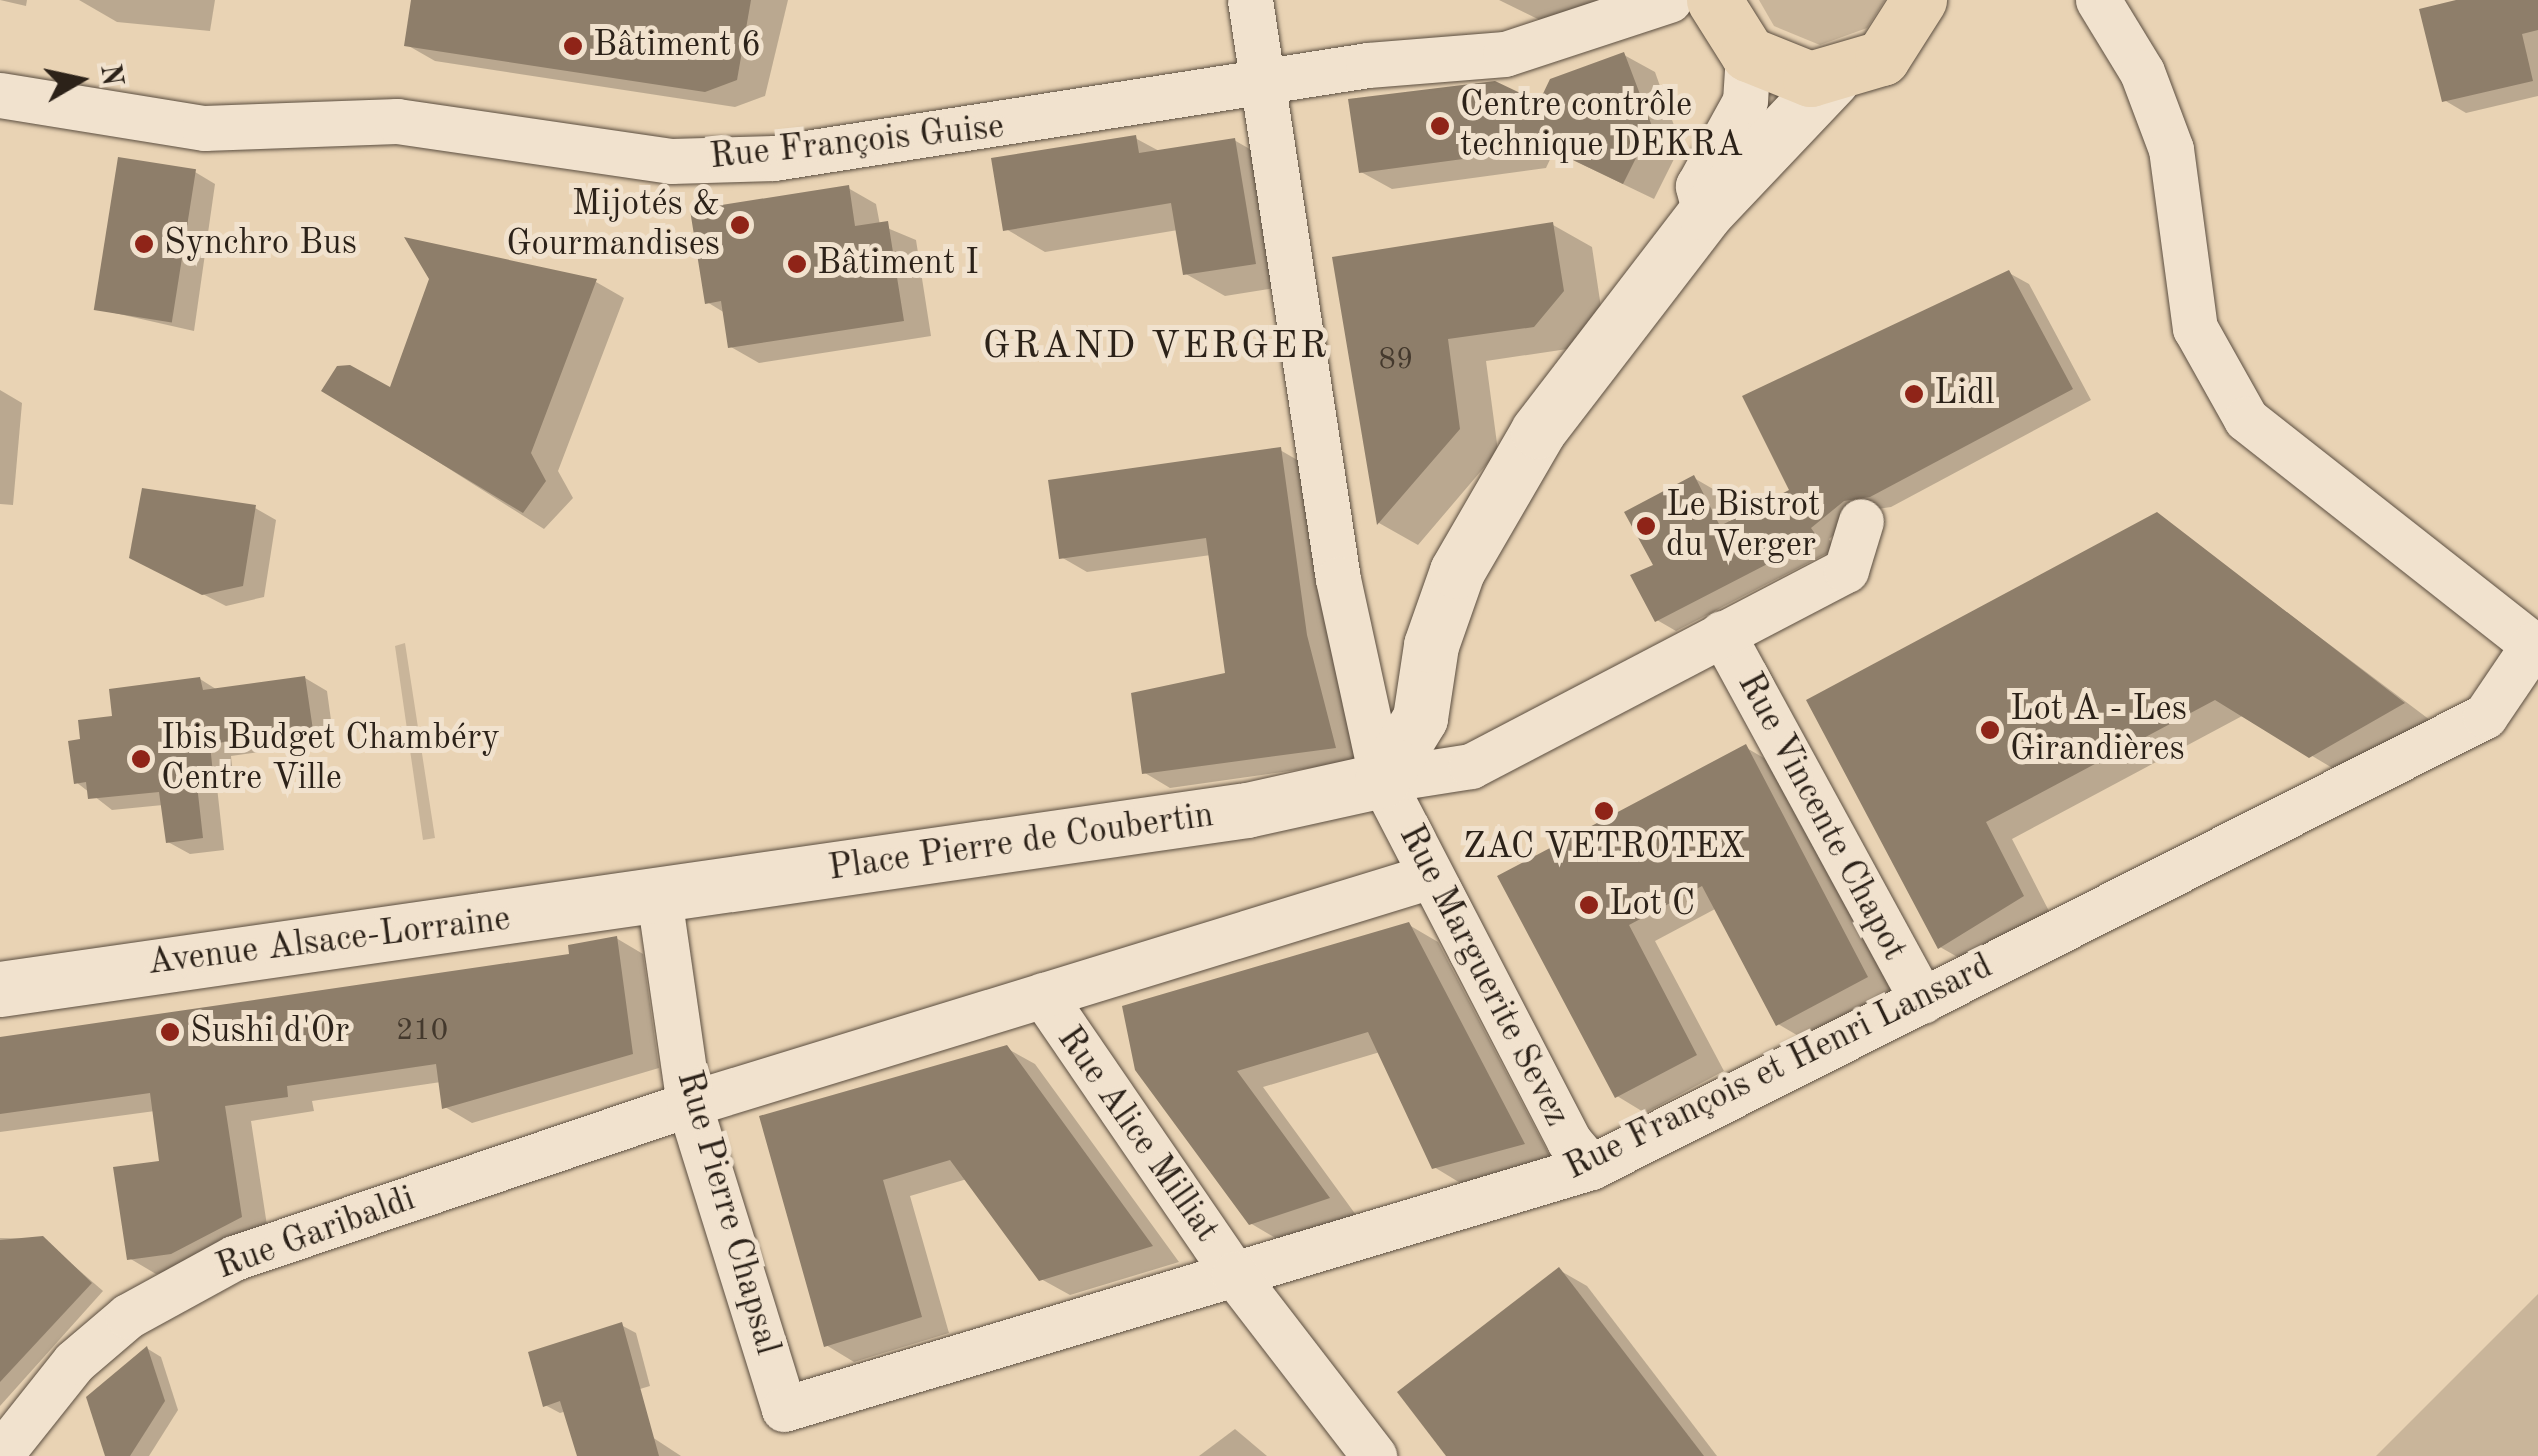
<!DOCTYPE html>
<html>
<head>
<meta charset="utf-8">
<style>
  body { margin:0 }
  #map { position:relative; width:2538px; height:1456px; overflow:hidden; background:#e9d3b4; font-family:"Old Standard TT",serif }
  div>[style] { position:absolute }
  [style*='--x'] { left:calc(var(--x)*1px); top:calc(var(--y)*1px); width:calc(var(--w)*1px); rotate:calc(var(--a)*1deg) }
  .green>* { inset:0; background:#c9b59a }
  .shadow>* { inset:0; background:#0003 }
  .building>* { inset:0; background:#8e7e6a; transform-origin:0 0 }
  .roads { filter:drop-shadow(0 0 2px #5b4e40) drop-shadow(0 0 2px #5b4e40) }
  .street>* { height:45px; margin:-22.5px; padding:0 22.5px; transform-origin:22.5px; border-radius:22.5px; background:#f1e2ce }
  .secondary>* { height:55px; margin:-27.5px; padding:0 27.5px; transform-origin:27.5px; border-radius:27.5px; background:#f1e2ce }
  .primary>* { height:55px; margin:-27.5px; padding:0 27.5px; transform-origin:27.5px; border-radius:27.5px; background:#e9d3b4 }
  .dots>* { width:28px; height:28px; translate:-50% -50%; box-sizing:border-box; border:5px solid #f1e2ce; border-radius:50% }
  span { translate:-50% -50%; white-space:nowrap; text-align:center; line-height:1.15; -webkit-text-stroke:10px #f1e2ce; paint-order:stroke }
  .number-label { font-size:30px; color:#44392d }
  .number-label span { -webkit-text-stroke-width:0 }
  .poi-label { font-size:35px; color:#2c2219 }
  .left { translate:0 -50%; text-align:left }
  .right { translate:-100% -50%; text-align:right }
  .street-label { font-size:35px; color:#2c2219 }
  .neighbourhood-label { font-size:38px; color:#2c2219; letter-spacing:2.5px }
  .north { position:absolute; left:30px; top:30px; width:100px; height:100px; -webkit-text-stroke:8px #f1e2ce; paint-order:stroke; rotate:81deg; font-size:28px; font-weight:700; line-height:40px; text-align:center; color:#2c2219 }
  .north::after { content:''; display:block; margin:auto; width:35px; height:45px; background:#2c2219; clip-path:polygon(50% 0,100% 100%,50% 72%,0 100%) }
</style>
</head>
<body>
<div id="map">
  <div class="green">
    <div style="clip-path:polygon(1759px 0,1885px 0,1867px 28px,1820px 45px,1774px 26px)"></div>
    <div style="clip-path:polygon(405px 643px,435px 838px,423px 840px,395px 646px)"></div>
    <div style="clip-path:polygon(2538px 1294px,2538px 1456px,2376px 1456px)"></div>
  </div>
  <div class="shadow">
    <div style="clip-path:polygon(0 0,27px 0,26px 6px)"></div>
    <div style="clip-path:polygon(79px 0,215px 0,210px 31px,117px 22px)"></div>
    <div style="clip-path:polygon(414px 0,788px 0,765px 96px,735px 107px,435px 61px,407px 45px)"></div>
    <div style="clip-path:polygon(1499px 0,1620px 0,1548px 24px)"></div>
    <div style="clip-path:polygon(2467px 0,2538px 0,2538px 96px,2466px 113px,2444px 100px)"></div>
    <div style="clip-path:polygon(1624px 55px,1655px 72px,1681px 145px,1654px 199px,1554px 151px,1546px 168px,1392px 189px,1361px 172px,1540px 106px)"></div>
    <div style="clip-path:polygon(1135px 138px,1161px 152px,1234px 140px,1274px 163px,1294px 285px,1225px 296px,1186px 274px,1178px 230px,1045px 252px,1006px 229px)"></div>
    <div style="clip-path:polygon(195px 172px,215px 184px,194px 331px,97px 309px)"></div>
    <div style="clip-path:polygon(848px 188px,876px 204px,880px 225px,916px 240px,931px 336px,759px 363px,731px 347px,725px 313px,707px 302px)"></div>
    <div style="clip-path:polygon(1553px 225px,1592px 247px,1602px 314px,1574px 348px,1486px 361px,1498px 451px,1418px 545px,1379px 523px,1335px 259px)"></div>
    <div style="clip-path:polygon(2009px 273px,2029px 284px,2091px 400px,1891px 507px,1864px 511px,1829px 539px,1835px 549px,1676px 631px,1657px 620px,1657px 566px,1694px 478px,1713px 489px,1731px 523px,1792px 491px)"></div>
    <div style="clip-path:polygon(596px 282px,624px 298px,558px 471px,573px 498px,544px 529px,325px 390px,391px 391px)"></div>
    <div style="clip-path:polygon(0 390px,22px 403px,13px 505px,0 504px)"></div>
    <div style="clip-path:polygon(1280px 450px,1306px 465px,1360px 761px,1170px 788px,1145px 773px,1228px 675px,1211px 555px,1087px 572px,1061px 557px)"></div>
    <div style="clip-path:polygon(255px 508px,276px 520px,264px 597px,226px 606px,154px 569px)"></div>
    <div style="clip-path:polygon(2157px 515px,2430px 720px,2339px 772px,2244px 715px,2012px 839px,2050px 913px,1968px 963px,1940px 947px,1810px 701px)"></div>
    <div style="clip-path:polygon(305px 678px,327px 691px,334px 742px,231px 756px,234px 785px,217px 787px,224px 850px,190px 854px,168px 842px,163px 805px,112px 810px,76px 782px,83px 741px,200px 679px,219px 691px)"></div>
    <div style="clip-path:polygon(1745px 747px,1774px 764px,1895px 994px,1807px 1041px,1778px 1024px,1717px 908px,1655px 941px,1724px 1071px,1645px 1113px,1617px 1096px,1501px 877px)"></div>
    <div style="clip-path:polygon(1409px 925px,1438px 942px,1552px 1160px,1462px 1184px,1434px 1167px,1380px 1052px,1263px 1087px,1356px 1215px,1279px 1240px,1250px 1223px,1137px 1069px)"></div>
    <div style="clip-path:polygon(616px 938px,643px 954px,659px 1068px,472px 1123px,445px 1107px,441px 1082px,312px 1101px,314px 1111px,251px 1121px,268px 1232px,200px 1268px,156px 1274px,129px 1258px,162px 1163px,155px 1111px,0 1132px,0 1039px,572px 956px)"></div>
    <div style="clip-path:polygon(1006px 1048px,1035px 1064px,1179px 1262px,1070px 1295px,1041px 1279px,967px 1179px,910px 1196px,949px 1333px,854px 1362px,826px 1345px,762px 1118px)"></div>
    <div style="clip-path:polygon(0 1238px,43px 1239px,103px 1291px,0 1406px)"></div>
    <div style="clip-path:polygon(1559px 1270px,1587px 1286px,1717px 1456px,1449px 1456px)"></div>
    <div style="clip-path:polygon(621px 1325px,636px 1333px,650px 1386px,560px 1413px,545px 1405px)"></div>
    <div style="clip-path:polygon(148px 1349px,161px 1357px,178px 1410px,149px 1456px,108px 1456px)"></div>
    <div style="clip-path:polygon(1235px 1429px,1267px 1456px,1199px 1456px)"></div>
    <div style="clip-path:polygon(652px 1437px,681px 1456px,595px 1456px)"></div>
  </div>
  <div class="building">
    <div style="clip-path:polygon(411px 0,751px 0,737px 80px,705px 92px,404px 46px)"></div>
    <div style="clip-path:polygon(2456px 0,2538px 0,2538px 30px,2522px 34px,2533px 81px,2442px 102px,2419px 9px)"></div>
    <div style="clip-path:polygon(1624px 52px,1652px 126px,1623px 184px,1523px 136px,1515px 152px,1359px 173px,1348px 99px,1495px 81px,1539px 102px,1550px 79px)"></div>
    <div style="clip-path:polygon(1136px 135px,1139px 153px,1235px 138px,1256px 264px,1183px 275px,1171px 203px,1003px 231px,991px 158px)"></div>
    <div style="left:118px;top:157px;width:79px;height:155px;rotate:9deg"></div>
    <div style="clip-path:polygon(849px 185px,855px 226px,888px 221px,904px 321px,728px 348px,721px 301px,705px 304px,690px 210px)"></div>
    <div style="clip-path:polygon(1553px 222px,1564px 291px,1534px 327px,1448px 339px,1460px 429px,1377px 525px,1332px 257px)"></div>
    <div style="clip-path:polygon(404px 237px,597px 279px,531px 453px,546px 481px,523px 513px,321px 391px,337px 366px,350px 365px,390px 387px,429px 279px)"></div>
    <div style="clip-path:polygon(2009px 270px,2073px 389px,1870px 497px,1844px 501px,1811px 528px,1818px 538px,1655px 622px,1630px 575px,1653px 565px,1624px 512px,1694px 475px,1720px 526px,1789px 490px,1742px 396px)"></div>
    <div style="clip-path:polygon(1281px 447px,1307px 635px,1336px 748px,1142px 774px,1131px 693px,1225px 673px,1206px 538px,1059px 559px,1048px 480px)"></div>
    <div style="clip-path:polygon(142px 488px,256px 505px,243px 586px,202px 595px,129px 558px)"></div>
    <div style="clip-path:polygon(2157px 512px,2405px 703px,2309px 758px,2215px 700px,1986px 822px,2024px 896px,1938px 949px,1806px 700px)"></div>
    <div style="clip-path:polygon(305px 676px,313px 730px,210px 744px,213px 774px,196px 776px,203px 838px,166px 843px,159px 792px,88px 799px,86px 782px,74px 784px,68px 741px,80px 739px,78px 720px,112px 716px,109px 689px,200px 677px,203px 690px)"></div>
    <div style="clip-path:polygon(1746px 744px,1868px 977px,1776px 1026px,1702px 886px,1629px 925px,1697px 1055px,1615px 1098px,1497px 876px)"></div>
    <div style="clip-path:polygon(1409px 922px,1525px 1144px,1432px 1169px,1368px 1032px,1237px 1071px,1330px 1198px,1249px 1225px,1135px 1070px,1122px 1006px)"></div>
    <div style="clip-path:polygon(617px 936px,633px 1054px,442px 1109px,436px 1064px,287px 1086px,288px 1097px,225px 1106px,242px 1217px,171px 1254px,127px 1260px,113px 1167px,159px 1161px,150px 1093px,0 1114px,0 1037px,569px 954px,568px 945px)"></div>
    <div style="clip-path:polygon(1007px 1045px,1153px 1246px,1039px 1281px,950px 1160px,883px 1180px,922px 1317px,824px 1347px,759px 1116px)"></div>
    <div style="clip-path:polygon(43px 1236px,92px 1283px,0 1382px,0 1240px)"></div>
    <div style="clip-path:polygon(1559px 1267px,1704px 1456px,1446px 1456px,1397px 1392px)"></div>
    <div style="clip-path:polygon(622px 1322px,659px 1456px,577px 1456px,560px 1401px,543px 1407px,528px 1352px)"></div>
    <div style="clip-path:polygon(147px 1346px,165px 1401px,130px 1456px,105px 1456px,86px 1397px)"></div>
  </div>
  <div class="roads">
    <div class="street">
      <div style="--x:1250;--y:0;--w:586;--a:81.36"></div>
      <div style="--x:1338;--y:579;--w:206;--a:77.7"></div>
      <div style="--x:1382;--y:780;--w:407;--a:62.6"></div>
      <div style="--x:1569;--y:1141;--w:34;--a:50"></div>
      <div style="--x:2098;--y:0;--w:84;--a:58.6"></div>
      <div style="--x:2142;--y:72;--w:82;--a:69.4"></div>
      <div style="--x:2171;--y:149;--w:181;--a:82.4"></div>
      <div style="--x:2195;--y:328;--w:104;--a:60.7"></div>
      <div style="--x:2246;--y:419;--w:372;--a:38.2"></div>
      <div style="--x:0;--y:95;--w:207;--a:9.2"></div>
      <div style="--x:204;--y:128;--w:193;--a:-2.1"></div>
      <div style="--x:397;--y:121;--w:277;--a:8.3"></div>
      <div style="--x:671;--y:161;--w:103;--a:-1.7"></div>
      <div style="--x:774;--y:158;--w:601;--a:-8.9"></div>
      <div style="--x:1368;--y:65;--w:137;--a:-4.6"></div>
      <div style="--x:1505;--y:54;--w:173;--a:-18.2"></div>
      <div style="--x:1705;--y:213;--w:28;--a:-105"></div>
      <div style="--x:1698;--y:186;--w:97;--a:-61.1"></div>
      <div style="--x:1745;--y:101;--w:47;--a:-86.3"></div>
      <div style="--x:1722;--y:633;--w:419;--a:61.4"></div>
      <div style="--x:1382;--y:780;--w:90;--a:-8.9"></div>
      <div style="--x:1471;--y:766;--w:423;--a:-27.6"></div>
      <div style="--x:1846;--y:570;--w:51;--a:-73"></div>
      <div style="--x:659;--y:897;--w:209;--a:81.8"></div>
      <div style="--x:689;--y:1104;--w:319;--a:72.7"></div>
      <div style="--x:784;--y:1409;--w:843;--a:-16.69"></div>
      <div style="--x:1591;--y:1167;--w:1001;--a:-26.77"></div>
      <div style="--x:2485;--y:716;--w:86;--a:-55.9"></div>
      <div style="--x:1043;--y:995;--w:338;--a:55.6"></div>
      <div style="--x:1234;--y:1274;--w:230;--a:52.4"></div>
      <div style="--x:0;--y:1455;--w:119;--a:-51.5"></div>
      <div style="--x:74;--y:1362;--w:71;--a:-40.4"></div>
      <div style="--x:128;--y:1316;--w:121;--a:-28.7"></div>
      <div style="--x:234;--y:1258;--w:480;--a:-18.7"></div>
      <div style="--x:689;--y:1104;--w:776;--a:-17.08"></div>
    </div>
    <div class="secondary">
      <div style="--x:0;--y:989;--w:1260;--a:-8.17"></div>
      <div style="--x:1247;--y:810;--w:138;--a:-12.5"></div>
      <div style="--x:1382;--y:780;--w:73;--a:-58.5"></div>
      <div style="--x:1420;--y:718;--w:74;--a:-81.4"></div>
      <div style="--x:1431;--y:645;--w:78;--a:-70.6"></div>
      <div style="--x:1457;--y:571;--w:162;--a:-59.9"></div>
      <div style="--x:1538;--y:431;--w:275;--a:-52.5"></div>
      <div style="--x:1705;--y:213;--w:185;--a:-46.5"></div>
    </div>
    <div class="primary">
      <div style="--x:1714;--y:0;--w:64;--a:57.8"></div>
      <div style="--x:1748;--y:54;--w:67;--a:22"></div>
      <div style="--x:1810;--y:79;--w:75;--a:-16.3"></div>
      <div style="--x:1882;--y:58;--w:69;--a:-57.5"></div>
    </div>
  </div>
  <div class="dots">
    <div style="left:573px;top:46px;background:#8f2418"></div>
    <div style="left:1440px;top:126px;background:#8f2418"></div>
    <div style="left:740px;top:225px;background:#8f2418"></div>
    <div style="left:144px;top:244px;background:#8f2418"></div>
    <div style="left:797px;top:264px;background:#8f2418"></div>
    <div style="left:1914px;top:394px;background:#8f2418"></div>
    <div style="left:1646px;top:526px;background:#8f2418"></div>
    <div style="left:1990px;top:730px;background:#8f2418"></div>
    <div style="left:141px;top:759px;background:#8f2418"></div>
    <div style="left:1604px;top:811px;background:#8f2418"></div>
    <div style="left:1589px;top:905px;background:#8f2418"></div>
    <div style="left:170px;top:1032px;background:#8f2418"></div>
  </div>
  <div class="number-label">
    <span style="left:1396px;top:360px">89</span>
    <span style="left:422px;top:1031px">210</span>
  </div>
  <div class="poi-label">
    <span class="left" style="left:593px;top:46px">Bâtiment 6</span>
    <span class="left" style="left:1460px;top:126px">Centre contrôle<br>technique DEKRA</span>
    <span class="right" style="left:720px;top:225px">Mijotés &amp;<br>Gourmandises</span>
    <span class="left" style="left:164px;top:244px">Synchro Bus</span>
    <span class="left" style="left:817px;top:264px">Bâtiment I</span>
    <span class="left" style="left:1934px;top:394px">Lidl</span>
    <span class="left" style="left:1666px;top:526px">Le Bistrot<br>du Verger</span>
    <span class="left" style="left:2010px;top:730px">Lot A - Les<br>Girandières</span>
    <span class="left" style="left:161px;top:759px">Ibis Budget Chambéry<br>Centre Ville</span>
    <span style="left:1604px;top:848px">ZAC VETROTEX</span>
    <span class="left" style="left:1609px;top:905px">Lot C</span>
    <span class="left" style="left:190px;top:1032px">Sushi d'Or</span>
  </div>
  <div class="street-label">
    <span style="left:857px;top:143px;rotate:-6deg">Rue François Guise</span>
    <span style="left:1821px;top:817px;rotate:62deg">Rue Vincente Chapot</span>
    <span style="left:1021px;top:843px;rotate:-8deg">Place Pierre de Coubertin</span>
    <span style="left:329px;top:942px;rotate:-7deg">Avenue Alsace-Lorraine</span>
    <span style="left:1483px;top:976px;rotate:63deg">Rue Marguerite Sevez</span>
    <span style="left:1779px;top:1068px;rotate:-26deg">Rue François et Henri Lansard</span>
    <span style="left:1137px;top:1135px;rotate:55deg">Rue Alice Milliat</span>
    <span style="left:727px;top:1213px;rotate:74deg">Rue Pierre Chapsal</span>
    <span style="left:316px;top:1234px;rotate:-20deg">Rue Garibaldi</span>
  </div>
  <div class="neighbourhood-label">
    <span style="left:1156px;top:348px">GRAND VERGER</span>
  </div>
  <div class="north">N</div>
</div>
</body>
</html>
